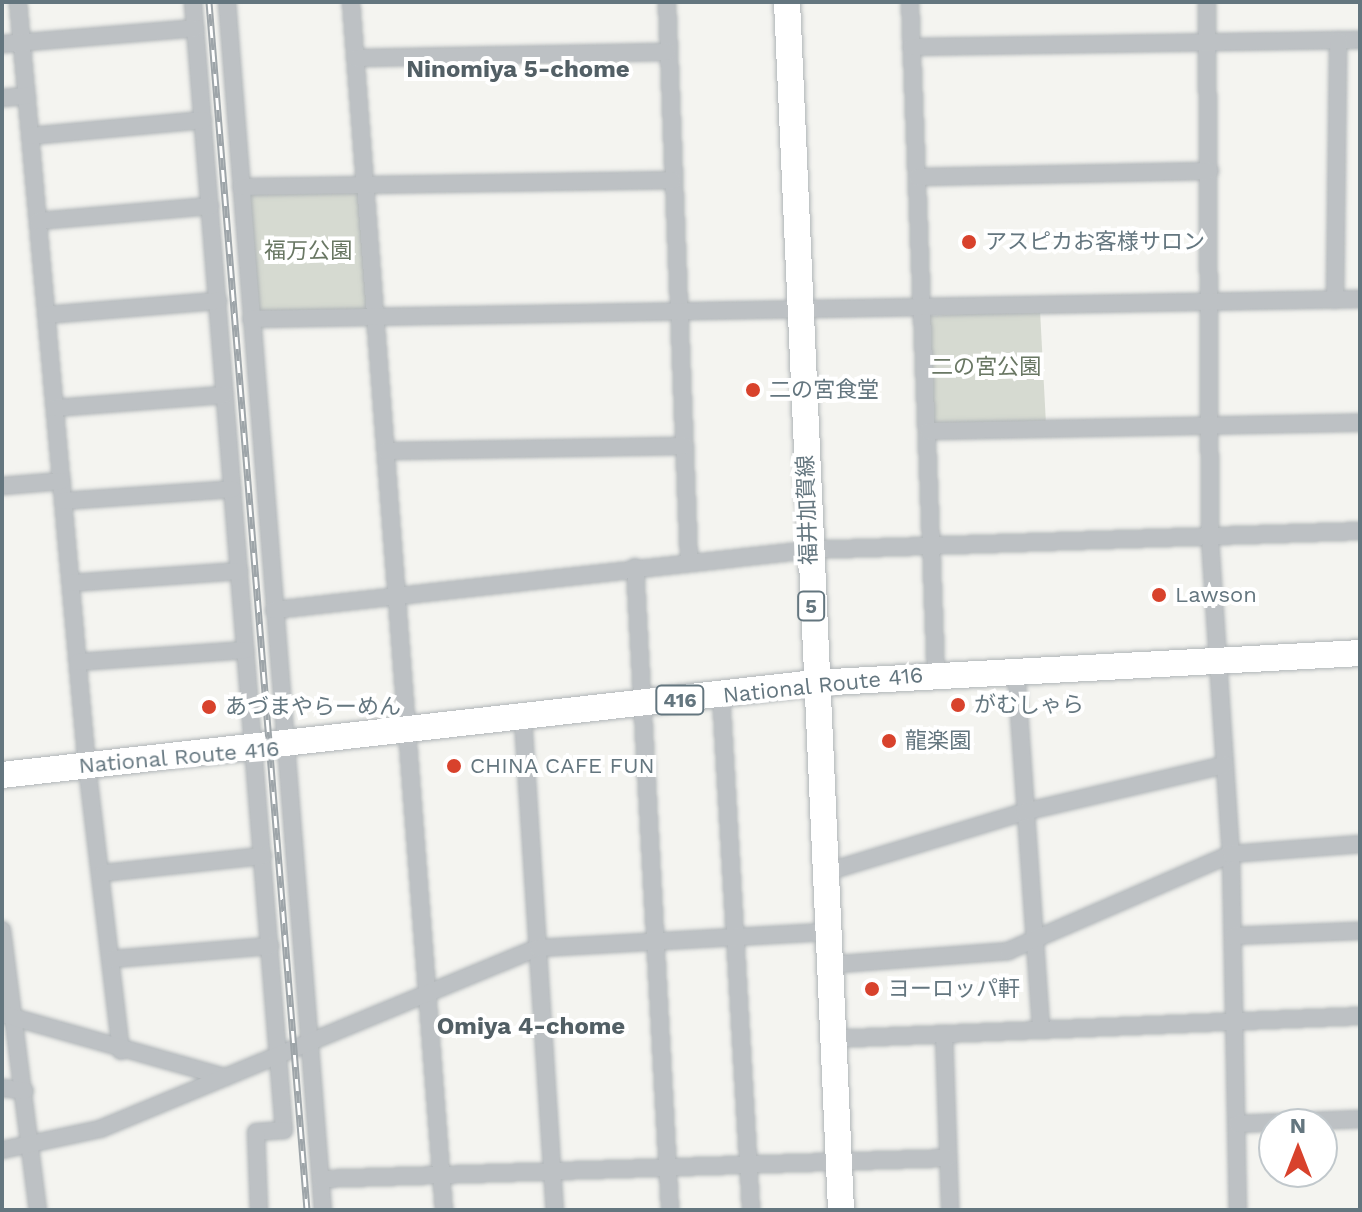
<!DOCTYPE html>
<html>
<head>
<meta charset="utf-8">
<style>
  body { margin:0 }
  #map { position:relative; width:1362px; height:1212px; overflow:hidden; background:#f4f4f0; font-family:"Work Sans","Noto Sans JP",sans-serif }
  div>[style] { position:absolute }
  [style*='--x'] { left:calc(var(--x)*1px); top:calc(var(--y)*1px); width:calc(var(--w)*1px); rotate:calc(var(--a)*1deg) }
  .green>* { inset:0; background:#d6dad1; transform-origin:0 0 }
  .roads { filter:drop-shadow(0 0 2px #b0b5b8) drop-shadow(0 0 2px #b0b5b8) }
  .minor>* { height:16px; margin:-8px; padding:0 8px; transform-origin:8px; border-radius:8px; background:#bdc1c4 }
  .primary>* { height:26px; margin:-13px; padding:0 13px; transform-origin:13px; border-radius:13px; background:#fff }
  .trunk>* { height:26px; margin:-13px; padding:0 13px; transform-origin:13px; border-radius:13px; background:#fff }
  .rail>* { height:7px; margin-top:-3.5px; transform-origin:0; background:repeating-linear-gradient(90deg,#fff 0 12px,#9ea5a9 0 24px); box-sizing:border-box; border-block:2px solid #9ea5a9 }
  .dots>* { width:22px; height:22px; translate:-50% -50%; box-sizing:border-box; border:4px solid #fff; border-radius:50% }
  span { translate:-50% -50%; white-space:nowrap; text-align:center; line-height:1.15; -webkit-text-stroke:8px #fff; paint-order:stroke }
  .shield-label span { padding:2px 6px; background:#fff; border:2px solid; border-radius:6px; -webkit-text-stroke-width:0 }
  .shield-label { font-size:20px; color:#64767f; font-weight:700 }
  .poi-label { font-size:22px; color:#64767f }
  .left { translate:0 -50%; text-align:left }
  .park-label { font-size:22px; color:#697763 }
  .street-label { font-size:22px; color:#64767f }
  .neighbourhood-label { font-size:24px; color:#525f65; font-weight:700 }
  .frame { position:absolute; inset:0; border:4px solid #64767f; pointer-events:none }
  .north { position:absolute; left:1258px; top:1108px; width:80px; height:80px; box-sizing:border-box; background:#fff; border:2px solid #c1c8cc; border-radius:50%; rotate:0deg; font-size:22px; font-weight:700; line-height:32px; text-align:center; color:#64767f }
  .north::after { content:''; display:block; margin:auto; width:28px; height:36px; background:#d8422c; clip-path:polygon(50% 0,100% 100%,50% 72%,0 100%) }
</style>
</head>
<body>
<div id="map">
  <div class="green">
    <div style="left:365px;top:184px;width:132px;height:124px;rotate:86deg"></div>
    <div style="left:1040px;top:310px;width:113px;height:114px;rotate:87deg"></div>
  </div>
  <div class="roads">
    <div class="minor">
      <div style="--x:18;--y:2;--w:767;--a:84.84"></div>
      <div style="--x:87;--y:766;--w:287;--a:83.2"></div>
      <div style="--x:193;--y:2;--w:1132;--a:85.39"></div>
      <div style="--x:284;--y:1130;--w:28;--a:176"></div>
      <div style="--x:256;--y:1132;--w:78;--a:87.8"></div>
      <div style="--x:227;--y:2;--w:1212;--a:85.46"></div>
      <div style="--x:351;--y:2;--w:1212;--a:85.6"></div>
      <div style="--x:667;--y:2;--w:558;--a:87.74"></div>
      <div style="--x:910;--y:2;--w:672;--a:87.78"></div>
      <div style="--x:1207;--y:2;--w:538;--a:89.68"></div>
      <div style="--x:1210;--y:540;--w:315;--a:86.2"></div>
      <div style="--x:1231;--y:854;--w:356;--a:88.9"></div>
      <div style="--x:2;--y:44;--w:194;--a:-4.7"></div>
      <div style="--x:911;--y:47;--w:449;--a:-0.9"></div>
      <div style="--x:355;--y:58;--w:313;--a:-1.1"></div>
      <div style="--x:2;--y:98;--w:25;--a:-5"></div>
      <div style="--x:30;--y:136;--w:174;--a:-5.3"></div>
      <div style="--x:917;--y:177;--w:293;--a:-1.2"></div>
      <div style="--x:241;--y:187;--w:432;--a:-0.9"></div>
      <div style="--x:38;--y:221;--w:173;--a:-5"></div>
      <div style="--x:1335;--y:300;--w:260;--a:-89.3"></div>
      <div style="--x:46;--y:315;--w:173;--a:-4.7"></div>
      <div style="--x:251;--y:319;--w:1109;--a:-1.03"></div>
      <div style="--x:55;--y:408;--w:170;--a:-4.4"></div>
      <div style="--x:928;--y:431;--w:432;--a:-1.1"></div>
      <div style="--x:386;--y:451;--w:299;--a:-1"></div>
      <div style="--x:2;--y:486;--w:60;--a:-4.8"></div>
      <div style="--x:63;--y:501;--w:170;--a:-4"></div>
      <div style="--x:635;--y:567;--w:644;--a:86.88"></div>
      <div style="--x:71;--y:583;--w:169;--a:-4.1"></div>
      <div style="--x:274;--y:610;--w:538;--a:-6.4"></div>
      <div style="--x:809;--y:550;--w:551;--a:-1.97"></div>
      <div style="--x:78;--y:662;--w:168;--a:-4.1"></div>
      <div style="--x:1016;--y:670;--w:360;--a:86"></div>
      <div style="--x:721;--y:694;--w:517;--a:86.67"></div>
      <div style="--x:523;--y:719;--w:492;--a:86.3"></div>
      <div style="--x:103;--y:873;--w:161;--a:-6.1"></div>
      <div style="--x:823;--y:873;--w:210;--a:-16.9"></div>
      <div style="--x:1024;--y:812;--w:206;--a:-13.2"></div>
      <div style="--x:2;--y:930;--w:282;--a:82.7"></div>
      <div style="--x:1233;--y:936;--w:127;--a:-2.3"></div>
      <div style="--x:112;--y:959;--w:159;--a:-4.7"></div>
      <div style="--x:827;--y:965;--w:182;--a:-4.4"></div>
      <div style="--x:1008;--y:951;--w:243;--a:-23.5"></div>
      <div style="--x:1231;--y:854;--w:129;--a:-4.4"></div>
      <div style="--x:2;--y:1014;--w:232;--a:15.8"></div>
      <div style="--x:944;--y:1034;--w:176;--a:88"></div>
      <div style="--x:832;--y:1039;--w:529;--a:-2.49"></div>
      <div style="--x:2;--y:1088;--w:23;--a:7"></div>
      <div style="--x:1237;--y:1124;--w:123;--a:-2.3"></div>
      <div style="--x:2;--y:1150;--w:100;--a:-12.1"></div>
      <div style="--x:100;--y:1129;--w:474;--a:-22.5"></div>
      <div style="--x:538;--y:948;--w:288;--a:-3.2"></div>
      <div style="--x:321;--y:1179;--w:627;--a:-1.92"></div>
    </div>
    <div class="primary">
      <div style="--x:787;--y:2;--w:1209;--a:87.44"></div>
    </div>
    <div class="trunk">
      <div style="--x:2;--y:775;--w:817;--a:-6.46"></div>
      <div style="--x:814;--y:683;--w:547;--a:-3.14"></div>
    </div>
  </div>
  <div class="rail">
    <div style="--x:209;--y:2;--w:1212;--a:85.36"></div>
  </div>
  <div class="dots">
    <div style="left:969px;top:242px;background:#d8422c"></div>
    <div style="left:753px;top:390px;background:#d8422c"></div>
    <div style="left:1159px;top:595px;background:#d8422c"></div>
    <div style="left:958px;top:705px;background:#d8422c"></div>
    <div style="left:209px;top:707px;background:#d8422c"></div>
    <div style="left:889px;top:741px;background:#d8422c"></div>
    <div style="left:454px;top:766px;background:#d8422c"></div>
    <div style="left:872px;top:989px;background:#d8422c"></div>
  </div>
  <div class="shield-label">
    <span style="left:811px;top:606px">5</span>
    <span style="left:680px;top:700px">416</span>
  </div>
  <div class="poi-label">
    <span class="left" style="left:985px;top:242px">アスピカお客様サロン</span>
    <span class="left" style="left:769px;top:390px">二の宮食堂</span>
    <span class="left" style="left:1175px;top:595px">Lawson</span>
    <span class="left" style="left:974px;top:705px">がむしゃら</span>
    <span class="left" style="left:225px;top:707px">あづまやらーめん</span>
    <span class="left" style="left:905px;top:741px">龍楽園</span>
    <span class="left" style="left:470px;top:766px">CHINA CAFE FUN</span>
    <span class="left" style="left:888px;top:989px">ヨーロッパ軒</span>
  </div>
  <div class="park-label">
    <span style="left:308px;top:251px">福万公園</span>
    <span style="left:986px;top:367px">二の宮公園</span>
  </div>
  <div class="street-label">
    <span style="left:807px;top:510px;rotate:-92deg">福井加賀線</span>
    <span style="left:823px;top:685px;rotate:-6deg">National Route 416</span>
    <span style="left:179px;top:757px;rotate:-5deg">National Route 416</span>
  </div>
  <div class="neighbourhood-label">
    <span style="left:518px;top:70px">Ninomiya 5-chome</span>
    <span style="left:531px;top:1027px">Omiya 4-chome</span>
  </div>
  <div class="frame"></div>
  <div class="north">N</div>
</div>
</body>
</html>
